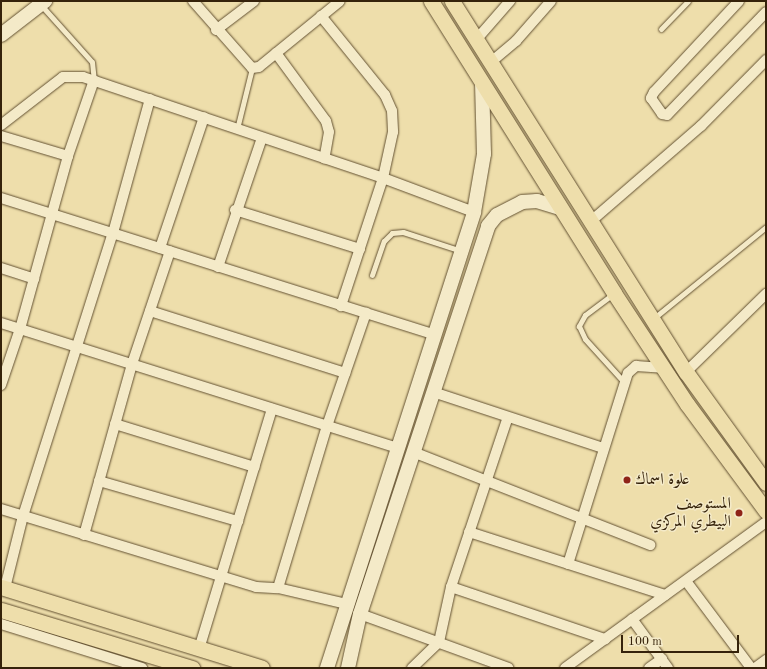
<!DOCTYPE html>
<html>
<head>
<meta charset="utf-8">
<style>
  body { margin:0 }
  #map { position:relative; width:767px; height:669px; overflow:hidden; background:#eedeab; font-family:"Old Standard TT",Amiri,serif }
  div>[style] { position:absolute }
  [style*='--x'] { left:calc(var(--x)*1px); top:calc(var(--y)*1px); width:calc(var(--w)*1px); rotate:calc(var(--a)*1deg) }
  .roads { filter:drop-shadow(0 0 1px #635132) drop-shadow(0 0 1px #635132) }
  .lane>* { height:5px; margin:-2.5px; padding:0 2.5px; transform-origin:2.5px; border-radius:2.5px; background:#f4eac8 }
  .street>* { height:10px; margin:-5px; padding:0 5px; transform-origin:5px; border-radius:5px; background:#f4eac8 }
  .secondary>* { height:14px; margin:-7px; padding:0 7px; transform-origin:7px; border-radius:7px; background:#f4eac8 }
  .primary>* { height:15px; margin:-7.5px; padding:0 7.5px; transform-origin:7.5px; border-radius:7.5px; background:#eedeab }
  .dots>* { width:11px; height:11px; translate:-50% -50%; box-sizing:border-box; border:2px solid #f4eac8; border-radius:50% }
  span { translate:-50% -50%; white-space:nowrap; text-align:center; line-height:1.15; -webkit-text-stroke:3px #f4eac8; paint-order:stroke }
  .poi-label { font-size:16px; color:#35220a }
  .left { translate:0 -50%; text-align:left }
  .right { translate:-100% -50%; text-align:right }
  .frame { position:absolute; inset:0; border:2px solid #35220a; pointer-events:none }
  .scale { position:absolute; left:621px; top:635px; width:118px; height:18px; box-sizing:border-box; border:2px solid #35220a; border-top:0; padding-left:5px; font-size:12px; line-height:14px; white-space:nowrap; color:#35220a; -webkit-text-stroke:3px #f4eac8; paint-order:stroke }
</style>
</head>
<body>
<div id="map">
  <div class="roads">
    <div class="lane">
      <div style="--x:41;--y:5;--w:76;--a:48.2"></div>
      <div style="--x:92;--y:62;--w:18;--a:84"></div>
      <div style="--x:661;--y:29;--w:39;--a:-46"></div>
      <div style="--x:237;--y:129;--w:63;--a:-76.2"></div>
      <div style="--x:372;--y:275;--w:36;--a:-71"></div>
      <div style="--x:384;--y:241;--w:11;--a:-45"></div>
      <div style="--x:392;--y:233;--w:11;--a:-5"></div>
      <div style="--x:403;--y:232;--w:61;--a:18.1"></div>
      <div style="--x:613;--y:294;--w:35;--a:143"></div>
      <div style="--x:585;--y:315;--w:13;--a:119"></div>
      <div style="--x:579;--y:326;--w:14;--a:65"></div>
      <div style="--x:585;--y:339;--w:58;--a:47.8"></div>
      <div style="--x:654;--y:318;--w:144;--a:-39.1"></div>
    </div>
    <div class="street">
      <div style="--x:193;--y:1;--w:89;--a:48.6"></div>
      <div style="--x:252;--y:68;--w:7;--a:-8"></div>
      <div style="--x:259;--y:67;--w:104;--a:-39.2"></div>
      <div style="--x:739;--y:1;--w:125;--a:133"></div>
      <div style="--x:654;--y:92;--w:7;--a:117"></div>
      <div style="--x:651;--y:98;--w:19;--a:55"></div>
      <div style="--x:662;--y:114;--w:5;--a:11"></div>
      <div style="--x:667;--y:115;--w:143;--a:-46.1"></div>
      <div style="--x:321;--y:16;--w:102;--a:51"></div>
      <div style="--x:385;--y:95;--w:17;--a:66"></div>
      <div style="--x:392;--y:111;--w:21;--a:87"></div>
      <div style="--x:393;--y:132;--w:47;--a:102.3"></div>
      <div style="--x:383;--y:178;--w:135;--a:108.2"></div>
      <div style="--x:216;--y:30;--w:48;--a:-37.3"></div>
      <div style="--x:476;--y:40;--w:52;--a:-48.9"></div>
      <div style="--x:276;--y:53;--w:84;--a:53.7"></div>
      <div style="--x:326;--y:121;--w:11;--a:75"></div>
      <div style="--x:329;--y:132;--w:27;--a:100"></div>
      <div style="--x:491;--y:62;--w:33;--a:-40"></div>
      <div style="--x:516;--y:41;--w:53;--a:-48.8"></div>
      <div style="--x:1;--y:125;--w:78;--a:-37.7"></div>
      <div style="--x:63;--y:77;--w:20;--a:0"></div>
      <div style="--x:83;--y:77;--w:317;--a:18.6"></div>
      <div style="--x:383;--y:178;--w:97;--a:20.5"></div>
      <div style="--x:1;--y:136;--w:70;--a:16.6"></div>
      <div style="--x:1;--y:198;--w:455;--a:17.5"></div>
      <div style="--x:235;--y:210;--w:131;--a:17.3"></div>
      <div style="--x:590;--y:222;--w:147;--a:-40.9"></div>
      <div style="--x:701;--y:126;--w:93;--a:-45.4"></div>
      <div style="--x:160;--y:248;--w:138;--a:-71.4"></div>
      <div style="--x:218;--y:267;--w:136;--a:-71.2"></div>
      <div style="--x:1;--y:268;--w:35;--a:18"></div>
      <div style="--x:150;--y:311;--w:205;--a:17.6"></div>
      <div style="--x:1;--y:323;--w:416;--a:17.5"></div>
      <div style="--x:686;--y:372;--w:112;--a:-44.3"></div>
      <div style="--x:1;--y:385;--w:59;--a:-71.3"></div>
      <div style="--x:20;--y:329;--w:180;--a:-74.5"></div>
      <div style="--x:68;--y:156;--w:80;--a:-71.1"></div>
      <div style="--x:433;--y:392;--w:179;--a:18.2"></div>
      <div style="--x:115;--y:424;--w:146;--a:17.1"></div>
      <div style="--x:413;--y:452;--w:255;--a:21.4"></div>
      <div style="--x:99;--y:481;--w:145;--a:16.1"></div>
      <div style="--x:1;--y:509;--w:267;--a:17"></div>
      <div style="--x:256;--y:587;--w:22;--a:3"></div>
      <div style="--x:278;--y:588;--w:71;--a:13.1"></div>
      <div style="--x:469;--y:532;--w:206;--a:17.8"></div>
      <div style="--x:84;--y:535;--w:178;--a:-74.3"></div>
      <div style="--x:132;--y:364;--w:119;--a:-71.4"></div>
      <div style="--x:568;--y:564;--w:200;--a:-72.6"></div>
      <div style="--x:628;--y:373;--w:11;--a:-41"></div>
      <div style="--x:636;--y:366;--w:27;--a:4"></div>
      <div style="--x:686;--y:581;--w:109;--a:53.2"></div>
      <div style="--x:451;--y:587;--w:163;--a:18.7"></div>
      <div style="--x:5;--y:588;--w:74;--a:-76"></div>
      <div style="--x:23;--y:516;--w:297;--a:-72.4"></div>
      <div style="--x:113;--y:233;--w:139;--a:-74.6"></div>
      <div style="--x:278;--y:588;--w:169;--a:-73.2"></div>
      <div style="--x:327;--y:426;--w:120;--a:-71"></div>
      <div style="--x:360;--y:614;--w:158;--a:20"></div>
      <div style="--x:632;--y:619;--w:61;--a:53.7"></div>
      <div style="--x:1;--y:624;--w:148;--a:17.3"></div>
      <div style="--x:199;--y:649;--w:251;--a:-73.1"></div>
      <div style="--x:412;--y:668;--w:37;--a:-44"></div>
      <div style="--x:439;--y:642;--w:56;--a:-77.7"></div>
      <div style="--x:451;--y:587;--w:179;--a:-71.5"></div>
      <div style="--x:565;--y:668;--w:248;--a:-36"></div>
      <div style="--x:649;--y:668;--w:16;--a:-35"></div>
      <div style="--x:755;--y:668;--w:14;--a:-36"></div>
    </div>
    <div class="secondary">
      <div style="--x:1;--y:35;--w:56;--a:-37.7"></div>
      <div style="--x:327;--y:668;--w:479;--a:-72.1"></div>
      <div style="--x:474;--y:212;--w:59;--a:-80.2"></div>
      <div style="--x:484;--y:154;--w:71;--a:-91.6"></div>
      <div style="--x:348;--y:668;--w:55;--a:-77.5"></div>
      <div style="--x:360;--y:614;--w:409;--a:-71.7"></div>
      <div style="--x:488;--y:226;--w:14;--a:-51"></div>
      <div style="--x:497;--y:215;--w:28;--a:-27"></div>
      <div style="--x:522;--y:202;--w:15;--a:-4"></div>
      <div style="--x:537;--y:201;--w:24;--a:17"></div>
    </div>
    <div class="primary">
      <div style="--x:431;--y:1;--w:345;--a:57.9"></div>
      <div style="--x:614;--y:293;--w:133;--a:56.7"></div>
      <div style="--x:687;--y:404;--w:133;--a:53.6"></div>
      <div style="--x:452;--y:1;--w:439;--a:57.8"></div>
      <div style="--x:686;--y:372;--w:137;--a:54.2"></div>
      <div style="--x:1;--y:587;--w:273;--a:17.2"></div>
      <div style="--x:1;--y:610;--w:200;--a:16.9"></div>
    </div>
  </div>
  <div class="dots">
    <div style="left:627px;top:480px;background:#8f2418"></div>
    <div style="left:739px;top:513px;background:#8f2418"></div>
  </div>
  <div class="poi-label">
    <span class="left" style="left:635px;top:480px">علوة اسماك</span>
    <span class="right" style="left:731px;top:513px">المستوصف<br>البيطري المركزي</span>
  </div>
  <div class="frame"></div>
  <div class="scale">100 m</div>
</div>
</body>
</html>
